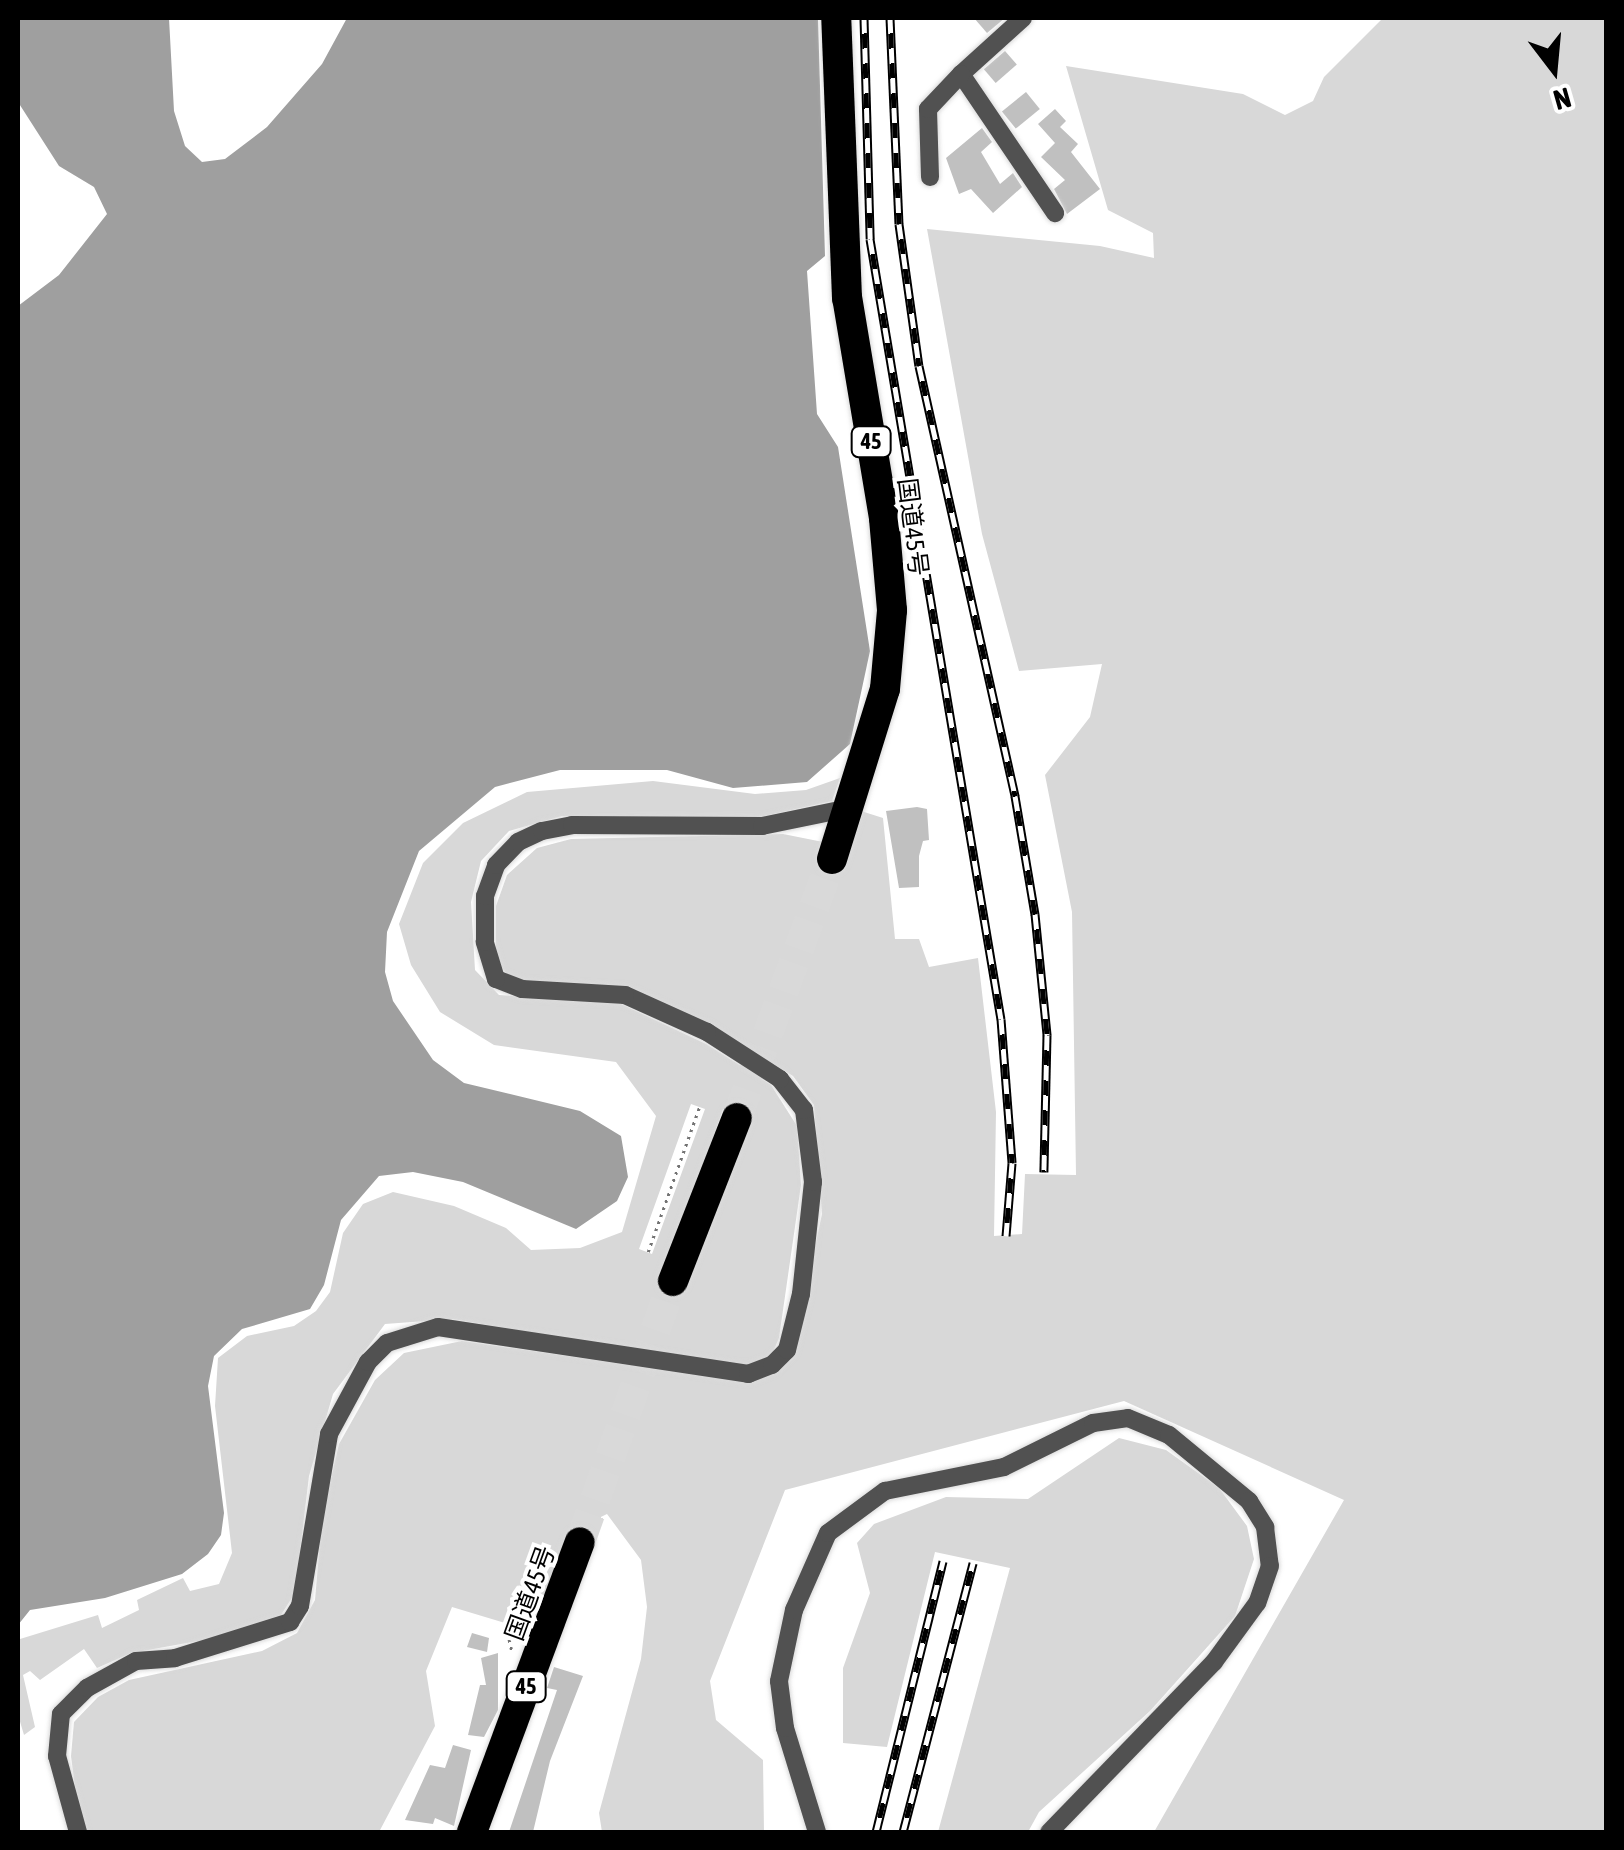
<!DOCTYPE html>
<html>
<head>
<meta charset="utf-8">
<style>
  body { margin:0 }
  #map { position:relative; width:1624px; height:1850px; overflow:hidden; background:#fff; font-family:"Asap Condensed","Noto Sans JP",sans-serif }
  div>[style] { position:absolute }
  [style*='--x'] { left:calc(var(--x)*1px); top:calc(var(--y)*1px); width:calc(var(--w)*1px); rotate:calc(var(--a)*1deg) }
  .green>* { inset:0; background:#d8d8d8 }
  .water>* { inset:0; background:#9f9f9f }
  .building>* { inset:0; background:#c0c0c0; transform-origin:0 0 }
  .highway-tunnel>* { height:30px; margin-top:-15px; transform-origin:0; background:repeating-linear-gradient(90deg,#d9d9d9 0 30px,transparent 0 45px) }
  .path>* { height:2.5px; margin-top:-1.25px; transform-origin:0; background:repeating-linear-gradient(90deg,#737373 0 2.5px,transparent 0 7.5px) }
  .roads { filter:drop-shadow(0 0 2px #dbdbdb) drop-shadow(0 0 2px #dbdbdb) }
  .street>* { height:18px; margin:-9px; padding:0 9px; transform-origin:9px; border-radius:9px; background:#515151 }
  .highway>* { height:30px; margin:-15px; padding:0 15px; transform-origin:15px; border-radius:15px; background:#000 }
  .rail>* { height:9px; margin-top:-4.5px; transform-origin:0; background:repeating-linear-gradient(90deg,#fff 0 15px,#000 0 30px); box-sizing:border-box; border-block:2px solid #000 }
  span { translate:-50% -50%; white-space:nowrap; text-align:center; line-height:1.15; -webkit-text-stroke:8px #fff; paint-order:stroke }
  .shield-label span { padding:2px 8px; background:#fff; border:2px solid; border-radius:8px; -webkit-text-stroke-width:0 }
  .shield-label { font-size:22px; color:#000; font-weight:700 }
  .street-label { font-size:25px; color:#000 }
  .frame { position:absolute; inset:0; border:20px solid #000; pointer-events:none }
  .north { position:absolute; left:1504px; top:20px; width:100px; height:100px; -webkit-text-stroke:8px #fff; paint-order:stroke; rotate:164deg; font-size:28px; font-weight:700; line-height:40px; text-align:center; color:#000 }
  .north::after { content:''; display:block; margin:auto; width:35px; height:45px; background:#000; clip-path:polygon(50% 0,100% 100%,50% 72%,0 100%) }
</style>
</head>
<body>
<div id="map">
  <div class="green">
    <div style="clip-path:polygon(1383px 18px,1606px 18px,1606px 1832px,1154px 1832px,1344px 1500px,1124px 1401px,785px 1490px,710px 1681px,716px 1720px,763px 1760px,764px 1832px,602px 1832px,599px 1813px,641px 1659px,647px 1607px,641px 1560px,607px 1514px,570px 1532px,532px 1631px,452px 1607px,426px 1671px,435px 1726px,379px 1832px,88px 1832px,79px 1818px,71px 1756px,74px 1722px,98px 1697px,129px 1680px,262px 1651px,297px 1633px,315px 1600px,322px 1518px,339px 1444px,375px 1380px,404px 1353px,462px 1341px,748px 1382px,791px 1360px,822px 1214px,814px 1105px,793px 1076px,711px 1025px,625px 989px,529px 984px,507px 974px,496px 960px,496px 906px,507px 875px,537px 848px,571px 839px,783px 834px,823px 842px,817px 859px,843px 866px,861px 811px,883px 818px,895px 939px,919px 939px,929px 967px,978px 958px,996px 1112px,994px 1236px,1022px 1234px,1025px 1174px,1076px 1175px,1072px 912px,1045px 775px,1090px 717px,1102px 664px,1019px 671px,982px 534px,927px 229px,1100px 246px,1154px 258px,1153px 233px,1108px 210px,1066px 66px,1243px 94px,1285px 115px,1313px 101px,1324px 77px)"></div>
    <div style="clip-path:polygon(evenodd,840px 778px,832px 801px,746px 820px,562px 816px,509px 831px,481px 861px,471px 902px,475px 970px,499px 995px,621px 1004px,706px 1044px,771px 1085px,797px 1126px,801px 1185px,779px 1338px,770px 1359px,746px 1369px,453px 1319px,385px 1324px,333px 1394px,309px 1476px,295px 1593px,281px 1615px,209px 1639px,131px 1653px,97px 1668px,84px 1649px,40px 1680px,30px 1671px,23px 1675px,35px 1727px,24px 1735px,18px 1715px,20px 1639px,98px 1615px,102px 1628px,139px 1610px,137px 1600px,183px 1578px,190px 1591px,219px 1584px,232px 1553px,215px 1406px,218px 1358px,247px 1336px,294px 1326px,316px 1311px,330px 1292px,343px 1233px,363px 1204px,393px 1192px,454px 1206px,506px 1228px,531px 1250px,580px 1248px,622px 1232px,656px 1116px,616px 1062px,494px 1045px,440px 1012px,411px 965px,399px 924px,423px 863px,463px 823px,527px 792px,653px 781px,755px 794px,806px 790px,840px 778px,691px 1104px,705px 1109px,652px 1254px,639px 1249px,691px 1104px,840px 778px,723px 1109px,745px 1117px,663px 1279px,723px 1109px)"></div>
    <div style="clip-path:polygon(1119px 1438px,1166px 1450px,1219px 1488px,1247px 1526px,1254px 1559px,1235px 1616px,1150px 1711px,1039px 1812px,1028px 1832px,938px 1832px,1010px 1568px,935px 1552px,887px 1747px,843px 1743px,843px 1668px,870px 1593px,857px 1543px,874px 1524px,946px 1497px,1028px 1499px)"></div>
  </div>
  <div class="water">
    <div style="clip-path:polygon(18px 18px,169px 18px,174px 111px,185px 146px,202px 162px,225px 159px,267px 127px,322px 64px,347px 18px,818px 18px,825px 256px,807px 271px,817px 414px,838px 447px,870px 651px,850px 744px,807px 782px,733px 788px,667px 770px,560px 770px,495px 787px,419px 851px,387px 932px,385px 972px,393px 1001px,433px 1060px,464px 1083px,580px 1111px,621px 1136px,628px 1177px,617px 1201px,576px 1229px,463px 1182px,413px 1172px,379px 1176px,341px 1220px,324px 1285px,310px 1309px,242px 1329px,214px 1356px,208px 1386px,224px 1513px,221px 1535px,208px 1554px,182px 1574px,105px 1598px,30px 1610px,18px 1625px,18px 306px,59px 275px,107px 214px,94px 187px,59px 166px,18px 102px)"></div>
  </div>
  <div class="building">
    <div style="clip-path:polygon(974px 18px,1005px 18px,987px 33px)"></div>
    <div style="left:1005px;top:51px;width:18px;height:28px;rotate:49deg"></div>
    <div style="left:1026px;top:92px;width:22px;height:31px;rotate:51deg"></div>
    <div style="clip-path:polygon(1055px 109px,1066px 121px,1060px 127px,1078px 144px,1071px 152px,1100px 189px,1067px 214px,1054px 189px,1065px 180px,1041px 157px,1055px 143px,1038px 124px)"></div>
    <div style="clip-path:polygon(982px 128px,992px 142px,981px 152px,1000px 184px,1013px 173px,1022px 187px,993px 213px,971px 189px,959px 194px,946px 158px)"></div>
    <div style="clip-path:polygon(917px 807px,927px 809px,929px 840px,923px 841px,919px 856px,919px 887px,899px 888px,886px 811px)"></div>
    <div style="clip-path:polygon(472px 1633px,489px 1638px,487px 1652px,467px 1647px)"></div>
    <div style="clip-path:polygon(498px 1653px,498px 1710px,484px 1737px,468px 1735px,480px 1685px,486px 1685px,481px 1658px)"></div>
    <div style="clip-path:polygon(554px 1667px,583px 1676px,550px 1761px,533px 1832px,509px 1832px,557px 1690px,547px 1688px)"></div>
    <div style="clip-path:polygon(453px 1745px,471px 1750px,454px 1826px,435px 1818px,433px 1824px,405px 1820px,430px 1765px,445px 1768px)"></div>
  </div>
  <div class="highway-tunnel">
    <div style="--x:737;--y:1118;--w:276;--a:-69.9"></div>
    <div style="--x:580;--y:1542;--w:277;--a:-70.4"></div>
  </div>
  <div class="path">
    <div style="--x:648;--y:1252;--w:153;--a:-70.5"></div>
    <div style="--x:506;--y:1625;--w:28;--a:77"></div>
  </div>
  <div class="roads">
    <div class="street">
      <div style="--x:1023;--y:18;--w:84;--a:137.9"></div>
      <div style="--x:961;--y:74;--w:168;--a:55.9"></div>
      <div style="--x:930;--y:177;--w:68;--a:-91.7"></div>
      <div style="--x:928;--y:109;--w:48;--a:-46.7"></div>
      <div style="--x:78;--y:1832;--w:79;--a:-105.4"></div>
      <div style="--x:57;--y:1756;--w:42;--a:-84.6"></div>
      <div style="--x:61;--y:1714;--w:37;--a:-45"></div>
      <div style="--x:87;--y:1688;--w:56;--a:-28.9"></div>
      <div style="--x:136;--y:1661;--w:39;--a:-4"></div>
      <div style="--x:175;--y:1658;--w:121;--a:-17.4"></div>
      <div style="--x:290;--y:1622;--w:19;--a:-58"></div>
      <div style="--x:300;--y:1606;--w:174;--a:-80.4"></div>
      <div style="--x:329;--y:1434;--w:82;--a:-61.6"></div>
      <div style="--x:368;--y:1362;--w:27;--a:-45"></div>
      <div style="--x:387;--y:1343;--w:53;--a:-17.4"></div>
      <div style="--x:438;--y:1327;--w:314;--a:8.6"></div>
      <div style="--x:748;--y:1374;--w:26;--a:-21"></div>
      <div style="--x:772;--y:1365;--w:21;--a:-45"></div>
      <div style="--x:787;--y:1350;--w:58;--a:-76"></div>
      <div style="--x:801;--y:1294;--w:113;--a:-83.9"></div>
      <div style="--x:813;--y:1182;--w:73;--a:-97.1"></div>
      <div style="--x:804;--y:1110;--w:39;--a:-128"></div>
      <div style="--x:780;--y:1079;--w:87;--a:-147.2"></div>
      <div style="--x:707;--y:1032;--w:90;--a:-155.7"></div>
      <div style="--x:625;--y:995;--w:103;--a:-176.7"></div>
      <div style="--x:522;--y:989;--w:28;--a:-159"></div>
      <div style="--x:496;--y:979;--w:39;--a:-107"></div>
      <div style="--x:485;--y:942;--w:46;--a:-90"></div>
      <div style="--x:485;--y:896;--w:33;--a:-70"></div>
      <div style="--x:496;--y:865;--w:32;--a:-46"></div>
      <div style="--x:518;--y:842;--w:26;--a:-25"></div>
      <div style="--x:542;--y:831;--w:31;--a:-11"></div>
      <div style="--x:572;--y:825;--w:190;--a:0.3"></div>
      <div style="--x:762;--y:826;--w:90;--a:-11.6"></div>
      <div style="--x:817;--y:1832;--w:109;--a:-107.1"></div>
      <div style="--x:785;--y:1728;--w:47;--a:-97.3"></div>
      <div style="--x:779;--y:1681;--w:73;--a:-78.1"></div>
      <div style="--x:794;--y:1610;--w:84;--a:-66.2"></div>
      <div style="--x:828;--y:1533;--w:71;--a:-36.4"></div>
      <div style="--x:885;--y:1491;--w:121;--a:-11.4"></div>
      <div style="--x:1004;--y:1467;--w:99;--a:-26.3"></div>
      <div style="--x:1093;--y:1423;--w:35;--a:-8"></div>
      <div style="--x:1128;--y:1418;--w:44;--a:22.5"></div>
      <div style="--x:1169;--y:1435;--w:104;--a:39.5"></div>
      <div style="--x:1249;--y:1501;--w:31;--a:58"></div>
      <div style="--x:1265;--y:1527;--w:39;--a:83"></div>
      <div style="--x:1270;--y:1566;--w:39;--a:109"></div>
      <div style="--x:1257;--y:1603;--w:73;--a:126.1"></div>
      <div style="--x:1214;--y:1662;--w:237;--a:134.1"></div>
    </div>
    <div class="highway">
      <div style="--x:832;--y:859;--w:178;--a:-72.7"></div>
      <div style="--x:885;--y:689;--w:79;--a:-84.9"></div>
      <div style="--x:892;--y:610;--w:92;--a:-95"></div>
      <div style="--x:884;--y:518;--w:223;--a:-99.5"></div>
      <div style="--x:847;--y:298;--w:280;--a:-92.2"></div>
      <div style="--x:673;--y:1281;--w:175;--a:-68.6"></div>
      <div style="--x:472;--y:1832;--w:309;--a:-69.6"></div>
    </div>
  </div>
  <div class="rail">
    <div style="--x:864;--y:18;--w:221;--a:88.4"></div>
    <div style="--x:870;--y:239;--w:791;--a:80.47"></div>
    <div style="--x:1001;--y:1019;--w:144;--a:85.6"></div>
    <div style="--x:1012;--y:1163;--w:73;--a:94.7"></div>
    <div style="--x:890;--y:18;--w:206;--a:87.5"></div>
    <div style="--x:899;--y:224;--w:143;--a:82"></div>
    <div style="--x:919;--y:366;--w:441;--a:77.4"></div>
    <div style="--x:1015;--y:796;--w:120;--a:80.4"></div>
    <div style="--x:1035;--y:914;--w:122;--a:84.3"></div>
    <div style="--x:1047;--y:1035;--w:137;--a:91.3"></div>
    <div style="--x:876;--y:1832;--w:279;--a:-76.1"></div>
    <div style="--x:903;--y:1832;--w:278;--a:-75.4"></div>
  </div>
  <div class="shield-label">
    <span style="left:871px;top:442px">45</span>
    <span style="left:526px;top:1687px">45</span>
  </div>
  <div class="street-label">
    <span style="left:913px;top:527px;rotate:83deg">国道45号</span>
    <span style="left:530px;top:1593px;rotate:-70deg">国道45号</span>
  </div>
  <div class="frame"></div>
  <div class="north">N</div>
</div>
</body>
</html>
